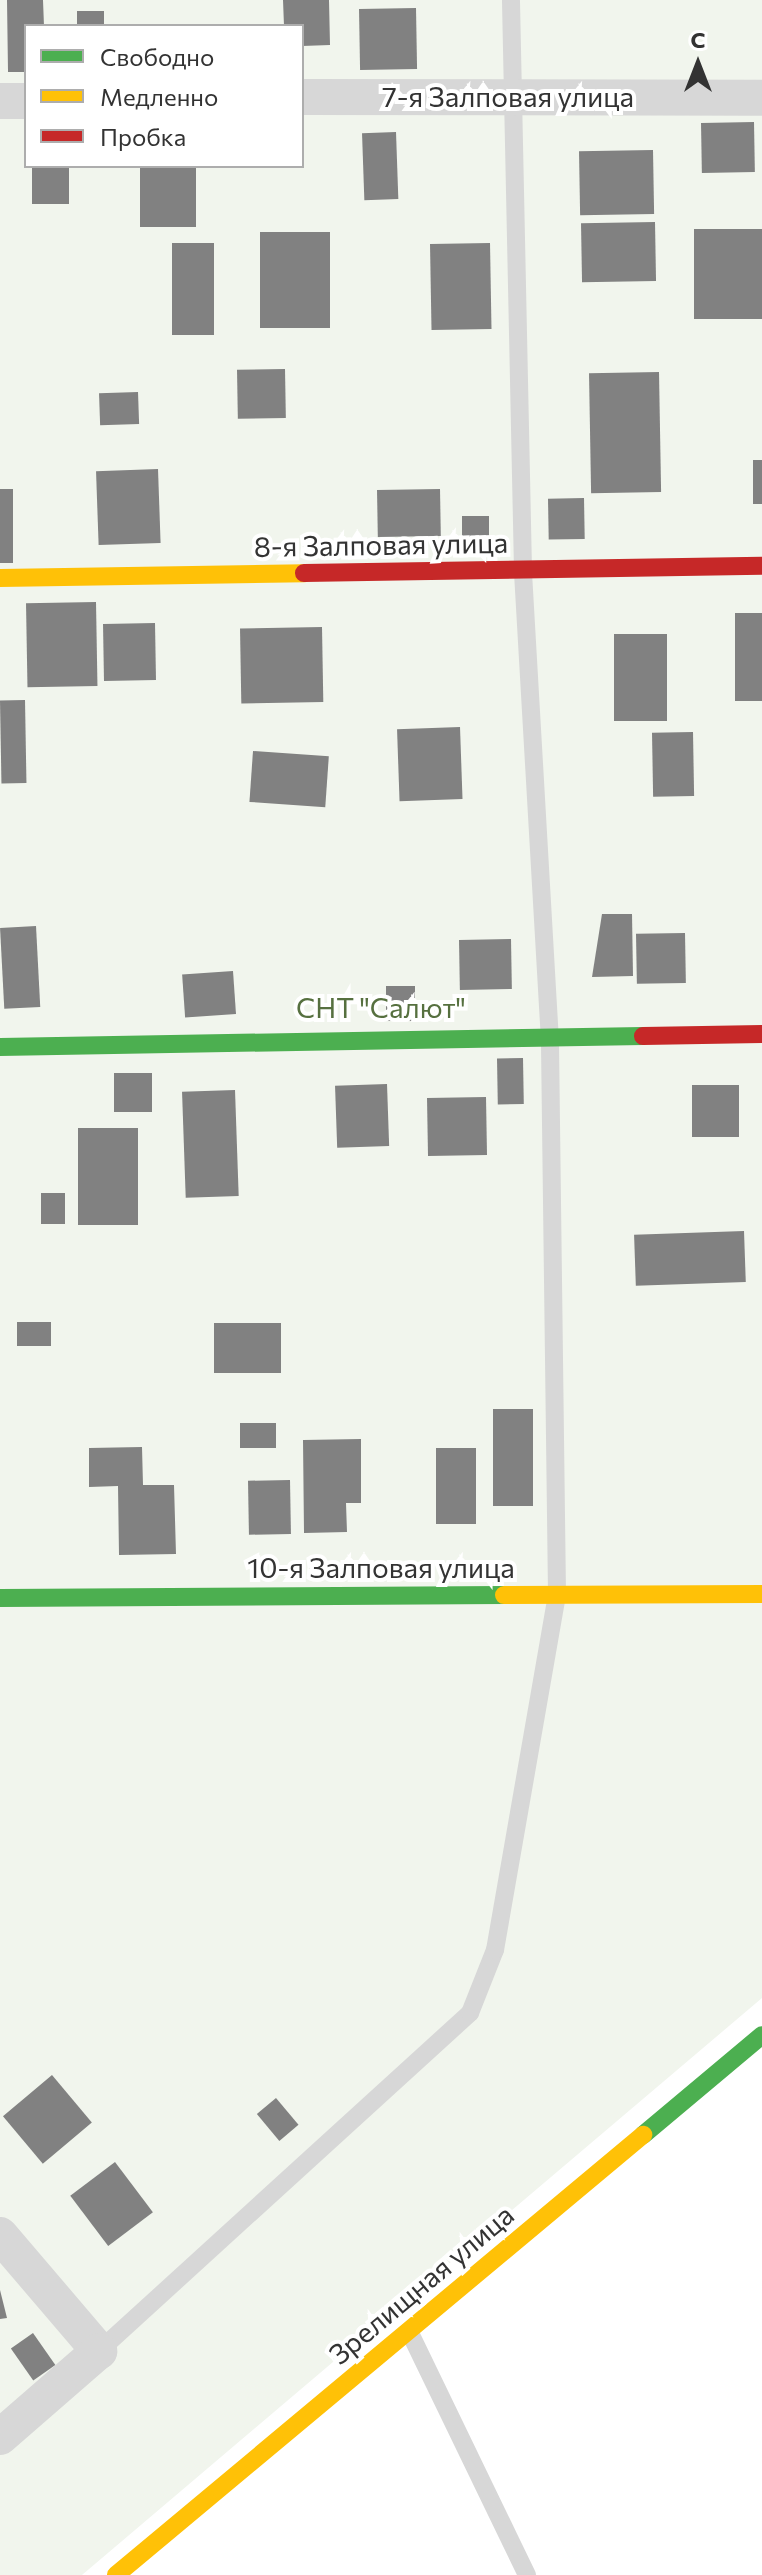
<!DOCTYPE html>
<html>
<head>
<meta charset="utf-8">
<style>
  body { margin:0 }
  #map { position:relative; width:762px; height:2575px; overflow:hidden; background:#fff; font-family:Commissioner,sans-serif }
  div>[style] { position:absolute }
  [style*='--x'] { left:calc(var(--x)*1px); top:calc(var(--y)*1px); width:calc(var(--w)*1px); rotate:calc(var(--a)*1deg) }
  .green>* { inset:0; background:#f1f5ed }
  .building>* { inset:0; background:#818181; transform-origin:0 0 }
  .lane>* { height:18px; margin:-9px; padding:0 9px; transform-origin:9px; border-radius:9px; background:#d7d7d7 }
  .street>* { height:36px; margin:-18px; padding:0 18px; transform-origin:18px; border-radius:18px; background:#d7d7d7 }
  .fast>* { height:18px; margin:-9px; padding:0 9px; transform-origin:9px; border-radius:9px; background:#4caf50 }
  .slow>* { height:18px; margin:-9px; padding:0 9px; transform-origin:9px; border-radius:9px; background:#ffc107 }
  .jam>* { height:18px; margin:-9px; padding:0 9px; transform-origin:9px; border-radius:9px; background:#c62828 }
  span { translate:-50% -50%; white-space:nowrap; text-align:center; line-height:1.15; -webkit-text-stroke:8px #fff; paint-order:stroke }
  .street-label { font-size:28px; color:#333 }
  .park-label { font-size:28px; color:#56703f }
  .legend { position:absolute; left:24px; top:24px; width:280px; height:144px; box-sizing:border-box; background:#fff; border:2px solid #adadad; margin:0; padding:10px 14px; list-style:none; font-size:24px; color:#333 }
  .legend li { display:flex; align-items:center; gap:16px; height:40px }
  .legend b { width:40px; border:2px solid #adadad }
  .north { position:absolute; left:658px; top:24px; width:80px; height:80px; -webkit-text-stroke:6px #fff; paint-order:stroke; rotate:0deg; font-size:22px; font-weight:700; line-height:32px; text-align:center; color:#333 }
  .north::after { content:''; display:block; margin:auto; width:28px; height:36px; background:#333; clip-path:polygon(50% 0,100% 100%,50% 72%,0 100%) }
</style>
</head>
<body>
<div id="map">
  <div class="green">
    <div style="clip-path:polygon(evenodd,0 0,762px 0,762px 1998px,82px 2575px,0 2575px,0 0,26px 26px,302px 26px,302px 166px,26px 166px,26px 26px)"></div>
  </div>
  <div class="building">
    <div style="clip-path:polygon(7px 0,43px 0,44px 26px,26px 26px,26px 72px,8px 72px)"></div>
    <div style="clip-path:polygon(283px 0,329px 0,330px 45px,302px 46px,302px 26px,284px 26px)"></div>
    <div style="left:416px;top:8px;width:61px;height:57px;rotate:89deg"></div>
    <div style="left:104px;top:11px;width:15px;height:27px;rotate:90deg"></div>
    <div style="left:754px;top:122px;width:50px;height:53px;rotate:89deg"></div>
    <div style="left:396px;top:132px;width:67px;height:34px;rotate:88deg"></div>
    <div style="left:653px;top:150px;width:64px;height:74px;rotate:89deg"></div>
    <div style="left:32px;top:166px;width:37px;height:38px"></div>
    <div style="left:140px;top:166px;width:56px;height:61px"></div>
    <div style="left:655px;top:222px;width:59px;height:74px;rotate:89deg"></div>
    <div style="left:762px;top:229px;width:90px;height:68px;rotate:90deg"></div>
    <div style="left:260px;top:232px;width:70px;height:96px"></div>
    <div style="left:172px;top:243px;width:42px;height:92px"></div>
    <div style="left:490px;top:243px;width:86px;height:60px;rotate:89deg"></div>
    <div style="left:285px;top:369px;width:49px;height:48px;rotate:89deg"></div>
    <div style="left:659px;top:372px;width:120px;height:70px;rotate:89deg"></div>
    <div style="left:138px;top:392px;width:32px;height:39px;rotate:88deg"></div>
    <div style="left:753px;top:460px;width:9px;height:44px"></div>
    <div style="left:158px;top:469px;width:74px;height:62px;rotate:88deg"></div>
    <div style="left:0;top:489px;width:13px;height:74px"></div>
    <div style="left:440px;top:489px;width:47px;height:63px;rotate:89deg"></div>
    <div style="left:584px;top:498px;width:41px;height:36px;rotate:89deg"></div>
    <div style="left:462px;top:516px;width:27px;height:35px"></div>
    <div style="left:96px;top:602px;width:84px;height:70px;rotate:89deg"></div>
    <div style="left:735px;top:613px;width:27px;height:88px"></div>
    <div style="left:155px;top:623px;width:57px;height:52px;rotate:89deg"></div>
    <div style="left:322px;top:627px;width:75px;height:82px;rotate:89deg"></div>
    <div style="left:614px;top:634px;width:53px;height:87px"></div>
    <div style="left:25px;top:700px;width:83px;height:25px;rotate:89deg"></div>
    <div style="left:460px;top:727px;width:72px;height:63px;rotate:88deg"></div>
    <div style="left:693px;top:732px;width:64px;height:41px;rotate:89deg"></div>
    <div style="left:253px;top:751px;width:76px;height:51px;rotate:4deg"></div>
    <div style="clip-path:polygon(602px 914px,632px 914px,633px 976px,592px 977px)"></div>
    <div style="left:36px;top:926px;width:81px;height:36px;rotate:87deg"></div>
    <div style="left:685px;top:933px;width:50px;height:49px;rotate:89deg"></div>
    <div style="left:511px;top:939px;width:50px;height:52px;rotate:89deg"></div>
    <div style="left:233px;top:971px;width:43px;height:51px;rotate:86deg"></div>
    <div style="left:386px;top:986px;width:29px;height:35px"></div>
    <div style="left:523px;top:1058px;width:46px;height:26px;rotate:89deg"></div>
    <div style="left:114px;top:1073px;width:38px;height:39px"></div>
    <div style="left:387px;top:1084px;width:62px;height:52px;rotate:88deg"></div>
    <div style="left:692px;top:1085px;width:47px;height:52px"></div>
    <div style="left:235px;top:1090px;width:106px;height:53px;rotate:88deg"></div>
    <div style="left:486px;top:1097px;width:58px;height:59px;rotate:89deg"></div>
    <div style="left:78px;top:1128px;width:60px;height:97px"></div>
    <div style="left:41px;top:1193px;width:24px;height:31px"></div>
    <div style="left:744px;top:1231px;width:51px;height:110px;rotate:88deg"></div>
    <div style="left:17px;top:1322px;width:34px;height:24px"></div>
    <div style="left:214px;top:1323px;width:67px;height:50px"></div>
    <div style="left:493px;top:1409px;width:40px;height:97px"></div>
    <div style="left:240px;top:1423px;width:36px;height:25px"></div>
    <div style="clip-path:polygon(361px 1439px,361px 1503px,346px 1503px,347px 1532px,304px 1533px,303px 1440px)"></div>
    <div style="clip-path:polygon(142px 1447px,143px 1485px,174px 1485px,176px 1554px,119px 1555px,118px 1486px,89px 1487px,89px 1448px)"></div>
    <div style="left:436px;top:1448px;width:40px;height:76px"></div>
    <div style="left:290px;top:1480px;width:54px;height:42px;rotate:89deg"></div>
    <div style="left:52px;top:2075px;width:62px;height:64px;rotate:50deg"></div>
    <div style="left:276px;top:2098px;width:35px;height:25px;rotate:50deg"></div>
    <div style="left:115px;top:2162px;width:63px;height:56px;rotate:53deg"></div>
    <div style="clip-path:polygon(0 2290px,7px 2318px,0 2319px)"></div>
    <div style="left:33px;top:2333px;width:39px;height:27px;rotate:55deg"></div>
  </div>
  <div class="lane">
    <div style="--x:409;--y:2331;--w:271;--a:64.2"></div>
    <div style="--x:99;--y:2351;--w:502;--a:-42.34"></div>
    <div style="--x:470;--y:2013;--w:68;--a:-68.4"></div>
    <div style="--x:495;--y:1950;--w:361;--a:-80.1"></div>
    <div style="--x:557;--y:1594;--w:553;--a:-90.73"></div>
    <div style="--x:550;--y:1041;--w:472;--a:-93.3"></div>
    <div style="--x:523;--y:570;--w:570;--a:-91.21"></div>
  </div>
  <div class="street">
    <div style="--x:302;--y:97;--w:460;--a:0.1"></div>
    <div style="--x:0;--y:101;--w:26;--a:0"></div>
    <div style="--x:0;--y:2235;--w:153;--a:49.5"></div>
    <div style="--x:99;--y:2351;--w:131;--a:139"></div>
  </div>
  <div class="fast">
    <div style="--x:0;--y:1047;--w:643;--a:-0.98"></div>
    <div style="--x:0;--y:1598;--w:504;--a:-0.34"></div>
    <div style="--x:643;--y:2135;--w:155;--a:-40"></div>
  </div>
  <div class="slow">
    <div style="--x:0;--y:578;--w:304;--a:-0.9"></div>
    <div style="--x:504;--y:1595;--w:258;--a:-0.2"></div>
    <div style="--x:116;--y:2575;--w:687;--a:-39.86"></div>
  </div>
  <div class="jam">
    <div style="--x:304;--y:573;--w:458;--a:-0.9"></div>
    <div style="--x:643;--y:1036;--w:119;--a:-1"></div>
  </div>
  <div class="street-label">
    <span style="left:508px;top:96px">7-я Залповая улица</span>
    <span style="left:381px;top:544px;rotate:-1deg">8-я Залповая улица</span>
    <span style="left:381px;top:1567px">10-я Залповая улица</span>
    <span style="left:421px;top:2284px;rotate:-40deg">Зрелищная улица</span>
  </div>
  <div class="park-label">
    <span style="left:381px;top:1007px">СНТ "Салют"</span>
  </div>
  <ul class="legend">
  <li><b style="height:10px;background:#4caf50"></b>Свободно</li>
  <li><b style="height:10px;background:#ffc107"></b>Медленно</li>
  <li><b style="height:10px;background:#c62828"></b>Пробка</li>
  </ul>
  <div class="north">С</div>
</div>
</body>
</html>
